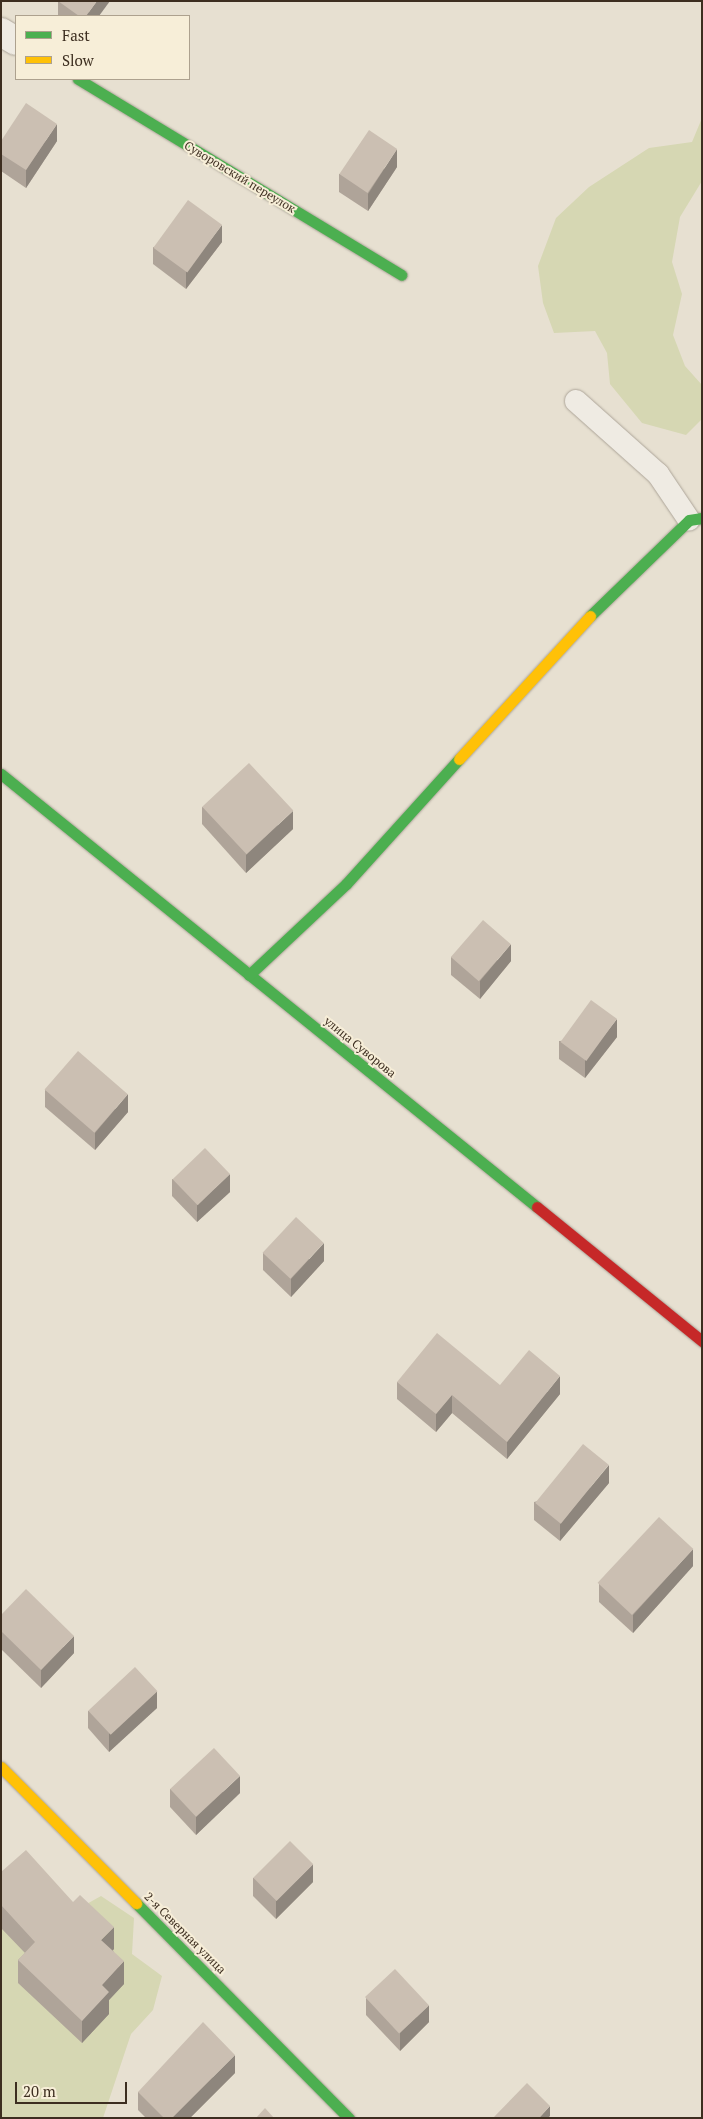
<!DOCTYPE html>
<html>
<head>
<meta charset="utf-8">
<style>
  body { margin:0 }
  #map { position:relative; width:703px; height:2119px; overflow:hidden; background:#e7e0d1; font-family:"PT Serif",serif }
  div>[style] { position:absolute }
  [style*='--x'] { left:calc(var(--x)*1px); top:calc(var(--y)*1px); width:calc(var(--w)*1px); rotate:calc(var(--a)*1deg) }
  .green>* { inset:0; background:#d6d7b3 }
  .roads { filter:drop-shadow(0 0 1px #ada599) drop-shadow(0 0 1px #ada599) }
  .lane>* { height:22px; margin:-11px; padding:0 11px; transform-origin:11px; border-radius:11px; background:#efebe3 }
  .street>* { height:28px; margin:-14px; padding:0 14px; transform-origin:14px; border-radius:14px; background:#efebe3 }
  .fast>* { height:11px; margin:-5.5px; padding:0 5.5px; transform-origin:5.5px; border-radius:5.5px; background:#4caf50 }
  .slow>* { height:11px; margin:-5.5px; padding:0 5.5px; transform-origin:5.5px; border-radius:5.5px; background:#ffc107 }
  .jam>* { height:11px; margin:-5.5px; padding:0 5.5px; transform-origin:5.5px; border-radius:5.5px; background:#c62828 }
  .wall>* { inset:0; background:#afa499 }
  .shaded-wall>* { inset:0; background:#8e867d }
  .building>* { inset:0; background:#cbbfb2; transform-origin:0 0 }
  span { translate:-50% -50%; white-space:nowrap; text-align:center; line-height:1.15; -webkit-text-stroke:4px #f7eed8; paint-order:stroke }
  .street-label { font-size:12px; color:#3d2e20 }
  .frame { position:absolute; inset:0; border:2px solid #3d2e20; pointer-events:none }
  .legend { position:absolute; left:15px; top:15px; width:175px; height:65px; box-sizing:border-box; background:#f7eed8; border:1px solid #ada18e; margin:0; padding:6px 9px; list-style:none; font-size:15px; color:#3d2e20 }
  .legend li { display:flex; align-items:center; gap:10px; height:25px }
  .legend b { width:25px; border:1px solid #ada18e }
  .scale { position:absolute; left:15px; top:2082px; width:112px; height:22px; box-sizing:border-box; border:2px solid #3d2e20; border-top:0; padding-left:6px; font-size:15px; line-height:18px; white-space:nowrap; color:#3d2e20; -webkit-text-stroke:4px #f7eed8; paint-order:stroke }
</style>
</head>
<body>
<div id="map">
  <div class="green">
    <div style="clip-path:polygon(702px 118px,702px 181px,680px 217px,672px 262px,682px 294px,673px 335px,685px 366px,702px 385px,702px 419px,686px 435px,642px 423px,610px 384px,607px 353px,595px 331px,554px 333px,543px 303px,538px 266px,556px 218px,589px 187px,649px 148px,692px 142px)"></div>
    <div style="clip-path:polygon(101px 1896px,134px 1918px,132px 1954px,162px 1976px,153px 2010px,131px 2034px,103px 2118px,1px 2118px,1px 1901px,67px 1915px)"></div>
  </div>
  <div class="roads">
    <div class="lane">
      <div style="--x:576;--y:401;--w:110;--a:41.7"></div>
      <div style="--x:658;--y:474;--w:55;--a:56"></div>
    </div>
    <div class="street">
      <div style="--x:1;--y:32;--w:17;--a:31"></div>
    </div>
    <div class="fast">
      <div style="--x:78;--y:79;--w:378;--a:31.2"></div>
      <div style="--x:590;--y:616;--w:138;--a:-44.1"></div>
      <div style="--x:689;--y:520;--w:13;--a:-9"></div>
      <div style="--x:1;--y:774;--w:689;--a:38.93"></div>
      <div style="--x:249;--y:975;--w:133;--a:-43.2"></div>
      <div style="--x:346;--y:884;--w:169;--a:-47.9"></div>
      <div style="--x:136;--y:1903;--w:303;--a:45.3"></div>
    </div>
    <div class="slow">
      <div style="--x:459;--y:759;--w:194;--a:-47.5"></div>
      <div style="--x:1;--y:1767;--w:192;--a:45.2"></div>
    </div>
    <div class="jam">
      <div style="--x:537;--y:1207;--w:213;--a:39.1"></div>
    </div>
  </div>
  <div class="wall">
    <div style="clip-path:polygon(58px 1px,99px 16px,58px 16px)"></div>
    <div style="clip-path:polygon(1px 141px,57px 141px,26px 188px,1px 171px)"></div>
    <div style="clip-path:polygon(397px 167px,368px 211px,339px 192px,339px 174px)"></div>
    <div style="clip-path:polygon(222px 242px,186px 289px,153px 264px,153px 247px)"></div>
    <div style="clip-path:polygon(202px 807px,293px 829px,246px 873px,202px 824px)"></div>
    <div style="clip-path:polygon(451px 957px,511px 961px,480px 999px,451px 975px)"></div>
    <div style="clip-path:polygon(617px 1037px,585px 1078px,559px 1059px,559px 1041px)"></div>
    <div style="clip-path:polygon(45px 1090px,128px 1112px,95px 1150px,45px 1107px)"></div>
    <div style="clip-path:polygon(172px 1179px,230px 1192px,197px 1222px,172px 1196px)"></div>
    <div style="clip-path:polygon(263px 1253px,324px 1261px,291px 1297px,263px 1270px)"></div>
    <div style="clip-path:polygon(397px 1382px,500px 1385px,560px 1394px,507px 1459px,452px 1413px,436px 1432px,397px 1399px)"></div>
    <div style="clip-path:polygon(609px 1483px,560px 1541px,534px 1520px,534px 1502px)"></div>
    <div style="clip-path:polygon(693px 1566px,633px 1633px,599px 1602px,599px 1584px)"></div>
    <div style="clip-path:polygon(1px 1615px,74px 1653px,41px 1688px,1px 1649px)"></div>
    <div style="clip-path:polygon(157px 1708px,109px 1752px,88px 1728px,88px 1711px)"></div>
    <div style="clip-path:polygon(170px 1789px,240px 1793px,196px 1835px,170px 1807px)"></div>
    <div style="clip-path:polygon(1px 1872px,114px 1949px,113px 1950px,124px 1984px,109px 2000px,109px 2014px,82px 2043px,18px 1983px,18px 1960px,25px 1953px,1px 1928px)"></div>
    <div style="clip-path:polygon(253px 1878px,313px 1882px,276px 1919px,253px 1896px)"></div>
    <div style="clip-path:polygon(366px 1998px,429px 2022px,400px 2051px,366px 2015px)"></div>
    <div style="clip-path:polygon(235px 2073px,190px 2118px,146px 2118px,138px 2110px,138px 2092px)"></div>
  </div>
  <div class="shaded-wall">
    <div style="clip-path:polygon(97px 1px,110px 1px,99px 16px,86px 16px)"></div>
    <div style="clip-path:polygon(57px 124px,57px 141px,26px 188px,26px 170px)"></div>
    <div style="clip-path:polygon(397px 149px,397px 167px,368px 211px,368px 194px)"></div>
    <div style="clip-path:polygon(222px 225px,222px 242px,186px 289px,186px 272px)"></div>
    <div style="clip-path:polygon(293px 811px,293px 829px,246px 873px,246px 855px)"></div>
    <div style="clip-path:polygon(511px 944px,511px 961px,480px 999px,480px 981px)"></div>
    <div style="clip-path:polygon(617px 1019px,617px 1037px,585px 1078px,585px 1060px)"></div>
    <div style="clip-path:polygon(128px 1094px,128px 1112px,95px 1150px,95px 1133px)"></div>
    <div style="clip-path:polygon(230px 1174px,230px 1192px,197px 1222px,197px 1205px)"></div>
    <div style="clip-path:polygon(324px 1243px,324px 1261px,291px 1297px,291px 1279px)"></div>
    <div style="clip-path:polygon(560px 1376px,560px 1394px,507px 1459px,507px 1442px)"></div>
    <div style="clip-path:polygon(452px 1395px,452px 1413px,436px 1432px,436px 1414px)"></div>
    <div style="clip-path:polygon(609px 1465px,609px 1483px,560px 1541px,560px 1524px)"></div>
    <div style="clip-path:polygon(693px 1549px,693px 1566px,633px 1633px,633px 1615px)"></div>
    <div style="clip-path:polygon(74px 1636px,74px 1653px,41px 1688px,41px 1670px)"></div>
    <div style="clip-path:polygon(157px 1691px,157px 1708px,109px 1752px,109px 1734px)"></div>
    <div style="clip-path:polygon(240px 1776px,240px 1793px,196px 1835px,196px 1817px)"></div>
    <div style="clip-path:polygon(313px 1864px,313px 1882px,276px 1919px,276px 1901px)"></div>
    <div style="clip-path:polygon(114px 1927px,114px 1949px,101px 1962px,101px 1940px)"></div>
    <div style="clip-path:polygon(124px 1961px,124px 1984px,109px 2000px,109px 2014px,82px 2043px,82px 2021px,102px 1985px)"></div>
    <div style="clip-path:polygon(429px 2005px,429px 2022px,400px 2051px,400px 2033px)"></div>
    <div style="clip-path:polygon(235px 2055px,235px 2073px,190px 2118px,172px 2118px)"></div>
    <div style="clip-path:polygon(550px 2106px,550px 2116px,548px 2118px,539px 2118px)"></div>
  </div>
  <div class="building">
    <div style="clip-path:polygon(58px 1px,97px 1px,86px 16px,79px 16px)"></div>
    <div style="clip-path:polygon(26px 103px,57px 124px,26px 170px,1px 154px,1px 141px)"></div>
    <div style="left:369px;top:130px;width:34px;height:53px;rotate:34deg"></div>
    <div style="left:188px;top:200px;width:42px;height:59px;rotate:36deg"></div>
    <div style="left:249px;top:763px;width:65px;height:64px;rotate:47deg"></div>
    <div style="left:483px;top:920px;width:37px;height:49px;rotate:41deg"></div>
    <div style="left:591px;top:1000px;width:32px;height:52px;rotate:36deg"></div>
    <div style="left:78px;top:1051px;width:66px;height:51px;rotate:41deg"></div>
    <div style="left:205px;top:1148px;width:36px;height:45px;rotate:46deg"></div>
    <div style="left:296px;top:1217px;width:38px;height:49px;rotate:43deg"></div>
    <div style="clip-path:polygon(437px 1333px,500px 1385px,529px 1350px,560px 1376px,507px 1442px,452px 1395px,436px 1414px,397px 1382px)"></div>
    <div style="left:583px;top:1444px;width:33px;height:76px;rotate:39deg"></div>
    <div style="left:659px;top:1517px;width:47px;height:90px;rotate:43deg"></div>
    <div style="clip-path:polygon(26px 1589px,74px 1636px,41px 1670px,1px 1631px,1px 1615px)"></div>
    <div style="left:135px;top:1667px;width:33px;height:64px;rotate:47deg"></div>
    <div style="left:214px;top:1748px;width:38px;height:60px;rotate:47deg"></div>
    <div style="left:290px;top:1841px;width:33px;height:52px;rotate:45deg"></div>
    <div style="clip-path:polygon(26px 1850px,73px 1902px,80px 1895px,114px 1927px,101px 1940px,124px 1961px,102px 1985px,109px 1992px,82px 2021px,18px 1960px,35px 1942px,1px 1905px,1px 1872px)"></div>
    <div style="left:395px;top:1969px;width:50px;height:41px;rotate:47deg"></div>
    <div style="clip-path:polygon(203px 2022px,235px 2055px,172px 2118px,164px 2118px,138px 2092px)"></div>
    <div style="clip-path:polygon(527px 2083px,550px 2106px,539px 2118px,493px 2118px)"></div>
    <div style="clip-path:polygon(265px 2108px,274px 2118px,256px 2118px)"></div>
  </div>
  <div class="street-label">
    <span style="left:240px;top:177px;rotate:31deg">Суворовский переулок</span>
    <span style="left:360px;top:1047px;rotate:39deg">улица Суворова</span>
    <span style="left:185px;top:1933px;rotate:45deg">2-я Северная улица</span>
  </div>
  <div class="frame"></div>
  <ul class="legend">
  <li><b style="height:6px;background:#4caf50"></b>Fast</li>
  <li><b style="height:6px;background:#ffc107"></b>Slow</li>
  </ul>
  <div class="scale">20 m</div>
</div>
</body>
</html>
